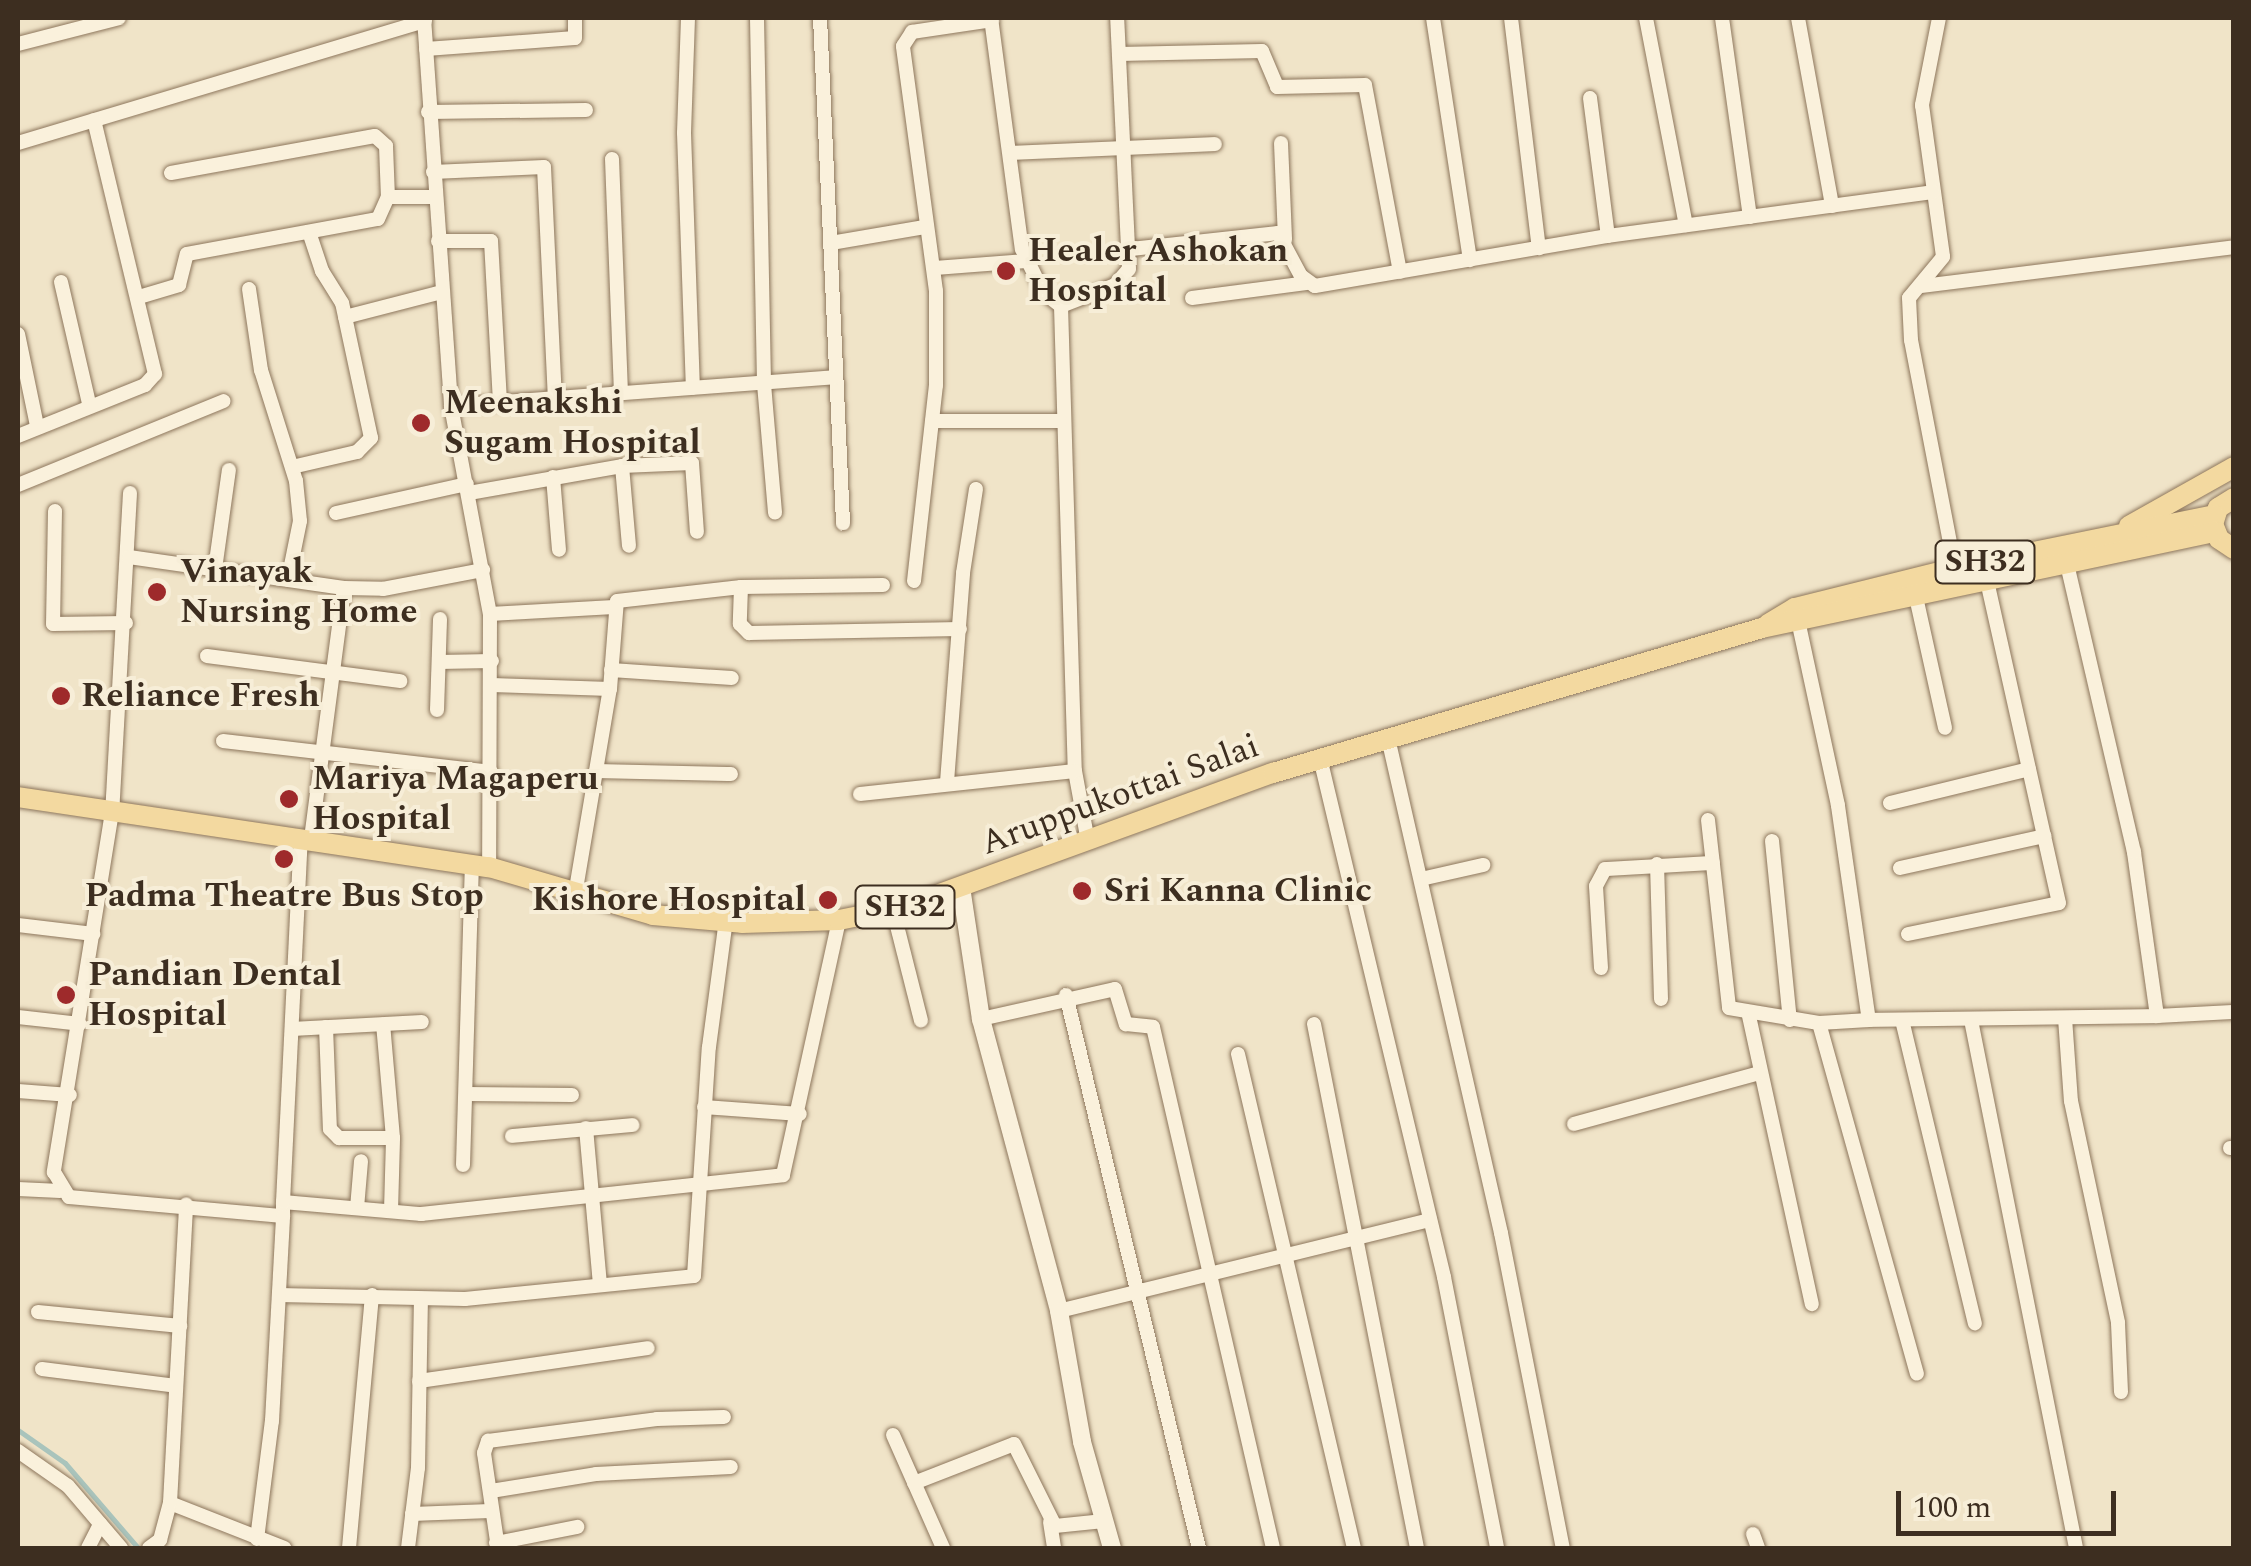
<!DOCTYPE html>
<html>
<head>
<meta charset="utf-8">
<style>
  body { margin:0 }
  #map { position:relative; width:2251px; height:1566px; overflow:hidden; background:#f0e4c8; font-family:Spectral,serif }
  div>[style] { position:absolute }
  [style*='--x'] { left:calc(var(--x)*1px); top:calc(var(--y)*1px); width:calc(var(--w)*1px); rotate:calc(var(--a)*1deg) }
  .stream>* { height:5px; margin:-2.5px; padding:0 2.5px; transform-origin:2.5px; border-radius:2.5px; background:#a9c4bc }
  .roads { filter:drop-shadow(0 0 2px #8d765c) drop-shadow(0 0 2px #8d765c) }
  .minor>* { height:14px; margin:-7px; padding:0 7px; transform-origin:7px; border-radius:7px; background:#faf1dc }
  .tertiary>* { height:18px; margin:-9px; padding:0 9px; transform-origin:9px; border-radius:9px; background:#faf1dc }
  .primary>* { height:20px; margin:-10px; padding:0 10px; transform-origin:10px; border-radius:10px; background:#f3d9a0 }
  .dots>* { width:28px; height:28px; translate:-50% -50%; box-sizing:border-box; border:5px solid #f7eed8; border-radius:50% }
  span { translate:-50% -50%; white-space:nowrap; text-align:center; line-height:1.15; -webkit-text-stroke:8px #f7eed8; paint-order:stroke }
  .shield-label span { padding:2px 8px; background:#f7eed8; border:2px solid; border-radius:8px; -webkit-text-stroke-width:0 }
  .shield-label { font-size:32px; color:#3d2e20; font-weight:700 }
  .poi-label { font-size:35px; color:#3d2e20; font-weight:700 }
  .left { translate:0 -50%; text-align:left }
  .right { translate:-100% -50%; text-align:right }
  .street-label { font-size:35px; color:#3d2e20 }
  .frame { position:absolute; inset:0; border:20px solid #3d2e20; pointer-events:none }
  .scale { position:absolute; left:1896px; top:1491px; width:220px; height:45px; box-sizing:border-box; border:5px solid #3d2e20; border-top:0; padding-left:12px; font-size:30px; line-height:35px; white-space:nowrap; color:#3d2e20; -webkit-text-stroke:8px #f7eed8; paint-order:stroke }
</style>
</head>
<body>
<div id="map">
  <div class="stream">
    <div style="--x:18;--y:1430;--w:57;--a:35.1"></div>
    <div style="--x:65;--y:1463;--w:112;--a:49.3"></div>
  </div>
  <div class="roads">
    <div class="minor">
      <div style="--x:424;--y:18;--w:389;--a:86"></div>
      <div style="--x:451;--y:406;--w:212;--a:79.4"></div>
      <div style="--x:490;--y:614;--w:253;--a:90.2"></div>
      <div style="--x:688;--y:18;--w:115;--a:92"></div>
      <div style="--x:684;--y:133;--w:255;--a:88"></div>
      <div style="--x:757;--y:18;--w:366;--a:88.9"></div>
      <div style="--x:764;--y:384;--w:129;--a:85.1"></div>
      <div style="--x:820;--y:18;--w:506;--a:87.39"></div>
      <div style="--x:991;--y:18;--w:233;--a:82.4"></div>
      <div style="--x:1022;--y:249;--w:48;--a:64"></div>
      <div style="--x:1043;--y:292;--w:23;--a:38"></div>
      <div style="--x:1061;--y:306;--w:465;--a:88.3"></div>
      <div style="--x:1075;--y:771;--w:72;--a:79.6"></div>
      <div style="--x:1433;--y:18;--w:245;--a:81.3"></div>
      <div style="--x:1511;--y:18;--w:232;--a:83.1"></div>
      <div style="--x:1646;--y:18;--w:211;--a:79.1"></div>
      <div style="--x:1722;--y:18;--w:201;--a:82"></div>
      <div style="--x:1798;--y:18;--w:191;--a:79.7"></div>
      <div style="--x:1939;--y:18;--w:89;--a:101.1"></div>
      <div style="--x:1922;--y:105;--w:153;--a:82.1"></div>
      <div style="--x:1943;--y:257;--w:53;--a:129.7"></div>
      <div style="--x:1909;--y:298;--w:42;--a:87.3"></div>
      <div style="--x:1911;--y:340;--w:232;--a:79.1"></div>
      <div style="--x:18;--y:44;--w:104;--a:-14.4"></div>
      <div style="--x:426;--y:49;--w:149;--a:-4.2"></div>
      <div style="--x:575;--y:38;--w:20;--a:-90"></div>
      <div style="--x:1119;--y:54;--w:143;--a:-1.2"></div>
      <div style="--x:1262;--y:51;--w:39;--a:67"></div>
      <div style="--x:1277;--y:87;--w:88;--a:-1.3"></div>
      <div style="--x:1365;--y:85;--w:190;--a:79.4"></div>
      <div style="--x:1590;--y:98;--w:139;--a:82.6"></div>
      <div style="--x:428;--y:112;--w:158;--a:-0.7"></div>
      <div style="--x:18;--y:143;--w:425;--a:-16.7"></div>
      <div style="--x:1281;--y:143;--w:97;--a:87.6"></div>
      <div style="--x:1011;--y:153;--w:204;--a:-2.5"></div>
      <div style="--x:612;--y:159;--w:234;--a:87.8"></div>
      <div style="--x:433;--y:172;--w:111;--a:-2.6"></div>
      <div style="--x:544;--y:167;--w:231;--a:87.3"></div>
      <div style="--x:171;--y:173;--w:207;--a:-10.3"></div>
      <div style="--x:375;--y:136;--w:15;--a:42"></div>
      <div style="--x:386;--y:146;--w:51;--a:87.8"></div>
      <div style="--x:438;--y:241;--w:53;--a:0"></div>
      <div style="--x:491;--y:241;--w:162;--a:86.8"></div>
      <div style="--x:831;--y:243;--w:95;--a:-9.7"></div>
      <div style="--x:1131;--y:249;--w:148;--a:-6.2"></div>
      <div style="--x:1278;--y:233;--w:49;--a:61.9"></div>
      <div style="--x:1301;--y:276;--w:17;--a:36"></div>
      <div style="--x:1315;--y:286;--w:297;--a:-9.7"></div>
      <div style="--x:1608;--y:236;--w:328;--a:-7.7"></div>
      <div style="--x:935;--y:268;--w:91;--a:-4.4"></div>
      <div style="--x:61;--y:282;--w:124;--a:77"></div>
      <div style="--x:1922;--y:286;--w:314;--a:-7.1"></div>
      <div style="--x:249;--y:289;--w:82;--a:81.6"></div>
      <div style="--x:261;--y:370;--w:116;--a:72.5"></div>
      <div style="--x:296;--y:481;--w:40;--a:84.3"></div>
      <div style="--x:300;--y:521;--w:60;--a:101.5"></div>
      <div style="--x:139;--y:297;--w:42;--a:-16.7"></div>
      <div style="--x:179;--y:285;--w:32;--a:-76"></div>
      <div style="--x:187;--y:254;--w:194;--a:-10.4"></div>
      <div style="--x:378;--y:219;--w:24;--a:-66"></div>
      <div style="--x:388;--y:197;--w:47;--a:0"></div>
      <div style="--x:1192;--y:298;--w:117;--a:-7.4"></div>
      <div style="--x:1061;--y:306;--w:58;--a:-21.3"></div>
      <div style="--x:1115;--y:285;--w:21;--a:-49"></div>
      <div style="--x:1129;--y:269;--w:251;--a:-92.7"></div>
      <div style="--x:345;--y:317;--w:100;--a:-14.5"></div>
      <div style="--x:18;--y:334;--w:94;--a:78.3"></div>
      <div style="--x:451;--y:406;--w:384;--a:-4.3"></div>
      <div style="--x:932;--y:421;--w:128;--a:0"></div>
      <div style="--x:18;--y:436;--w:137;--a:-21.9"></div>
      <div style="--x:145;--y:385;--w:15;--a:-48"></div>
      <div style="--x:155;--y:374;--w:261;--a:-103.5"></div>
      <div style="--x:622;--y:466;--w:80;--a:85"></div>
      <div style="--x:292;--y:467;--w:67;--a:-13"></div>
      <div style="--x:357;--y:452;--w:20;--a:-45"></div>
      <div style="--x:371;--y:438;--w:138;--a:-102.1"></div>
      <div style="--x:342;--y:303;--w:38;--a:-122"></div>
      <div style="--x:322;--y:271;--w:41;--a:-108.4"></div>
      <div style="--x:553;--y:477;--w:73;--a:85.3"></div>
      <div style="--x:18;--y:485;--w:222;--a:-22.2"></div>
      <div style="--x:130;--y:493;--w:320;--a:93.2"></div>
      <div style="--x:112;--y:812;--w:365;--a:99.2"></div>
      <div style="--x:54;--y:1172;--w:29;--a:59"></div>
      <div style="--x:69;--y:1197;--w:215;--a:5.1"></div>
      <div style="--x:283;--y:1216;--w:14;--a:-90"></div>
      <div style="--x:283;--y:1202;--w:139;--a:5"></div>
      <div style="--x:421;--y:1214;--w:364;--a:-6.1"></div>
      <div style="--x:783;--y:1175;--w:261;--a:-77.6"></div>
      <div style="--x:469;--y:493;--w:155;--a:-10"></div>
      <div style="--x:622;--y:466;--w:70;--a:-2.5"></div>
      <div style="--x:692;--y:463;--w:69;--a:85.9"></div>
      <div style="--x:55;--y:511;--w:113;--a:91"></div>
      <div style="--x:53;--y:624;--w:73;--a:-0.8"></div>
      <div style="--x:336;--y:513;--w:134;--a:-12.5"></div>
      <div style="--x:129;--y:557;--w:217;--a:8.2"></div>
      <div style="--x:344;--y:588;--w:252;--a:97.5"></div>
      <div style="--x:215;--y:569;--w:100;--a:-82"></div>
      <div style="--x:914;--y:581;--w:197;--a:-83.6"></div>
      <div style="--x:936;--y:385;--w:94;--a:-90"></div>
      <div style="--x:936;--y:291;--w:247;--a:-97.7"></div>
      <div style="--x:903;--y:46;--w:17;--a:-57"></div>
      <div style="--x:912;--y:32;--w:81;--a:-8.5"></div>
      <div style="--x:741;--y:587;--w:37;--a:92"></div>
      <div style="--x:740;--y:624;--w:13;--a:45"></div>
      <div style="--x:749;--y:633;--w:211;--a:-1.1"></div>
      <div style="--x:344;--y:588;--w:39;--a:1"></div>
      <div style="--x:383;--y:589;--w:102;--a:-10.8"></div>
      <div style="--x:1916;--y:597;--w:134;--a:77.5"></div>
      <div style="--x:490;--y:614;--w:124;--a:-3.2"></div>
      <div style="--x:1799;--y:625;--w:185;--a:77.8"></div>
      <div style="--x:1838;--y:806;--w:216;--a:81.8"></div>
      <div style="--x:1869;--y:1020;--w:288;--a:-0.8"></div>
      <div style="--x:2157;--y:1016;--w:166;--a:-98"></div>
      <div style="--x:2134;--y:852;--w:295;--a:-103.1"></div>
      <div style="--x:207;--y:656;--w:195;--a:7.4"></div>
      <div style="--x:439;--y:662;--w:53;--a:-1.1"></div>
      <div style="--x:611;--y:670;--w:121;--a:3.8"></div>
      <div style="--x:492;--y:685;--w:118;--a:1.9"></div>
      <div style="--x:437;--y:710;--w:91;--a:-88.1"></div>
      <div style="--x:1388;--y:738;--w:508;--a:77.14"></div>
      <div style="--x:1501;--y:1233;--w:321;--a:78.9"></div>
      <div style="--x:223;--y:741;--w:270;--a:6.6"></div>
      <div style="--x:1320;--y:758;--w:534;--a:76.56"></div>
      <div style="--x:1444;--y:1277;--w:276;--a:78.9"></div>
      <div style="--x:596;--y:771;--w:135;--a:1.3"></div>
      <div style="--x:947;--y:782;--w:210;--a:-85.6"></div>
      <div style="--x:963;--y:573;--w:85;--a:-81.2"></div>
      <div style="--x:860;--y:794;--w:216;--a:-6.1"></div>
      <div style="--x:1890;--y:803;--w:143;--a:-13.7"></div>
      <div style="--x:1708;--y:820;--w:189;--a:83.6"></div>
      <div style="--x:1729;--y:1008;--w:91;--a:9.5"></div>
      <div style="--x:1819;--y:1023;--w:50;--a:-3.4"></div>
      <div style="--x:1772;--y:841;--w:180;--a:84.3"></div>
      <div style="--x:1657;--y:864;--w:135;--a:88.3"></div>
      <div style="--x:1900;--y:868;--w:148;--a:-12.5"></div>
      <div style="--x:1421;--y:879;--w:64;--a:-12.7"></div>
      <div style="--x:576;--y:889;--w:203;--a:-80.4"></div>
      <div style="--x:610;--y:689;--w:88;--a:-85.5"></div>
      <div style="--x:617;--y:601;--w:125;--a:-6.4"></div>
      <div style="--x:741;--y:587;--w:142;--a:-0.8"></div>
      <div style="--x:893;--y:910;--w:114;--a:75.8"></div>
      <div style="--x:18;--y:925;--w:76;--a:6.8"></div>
      <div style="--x:1908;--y:934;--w:154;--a:-11.6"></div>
      <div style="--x:2059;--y:903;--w:330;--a:-102.6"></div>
      <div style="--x:1601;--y:968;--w:82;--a:-93.5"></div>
      <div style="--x:1596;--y:886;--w:19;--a:-62"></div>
      <div style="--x:1605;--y:869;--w:108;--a:-3.2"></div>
      <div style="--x:1066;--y:995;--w:569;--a:76.48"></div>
      <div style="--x:1749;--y:1016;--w:295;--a:77.7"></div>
      <div style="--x:2157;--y:1016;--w:77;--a:-3"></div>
      <div style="--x:18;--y:1017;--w:62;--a:6.4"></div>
      <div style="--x:2065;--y:1018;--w:83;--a:85.9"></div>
      <div style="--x:2071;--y:1101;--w:227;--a:78"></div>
      <div style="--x:2118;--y:1323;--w:69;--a:87.5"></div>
      <div style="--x:981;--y:1019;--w:137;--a:-12.6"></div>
      <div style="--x:1115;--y:989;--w:37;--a:73"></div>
      <div style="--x:1126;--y:1024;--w:27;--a:6"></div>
      <div style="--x:1153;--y:1027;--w:535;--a:77.03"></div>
      <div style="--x:1902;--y:1020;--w:312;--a:76.5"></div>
      <div style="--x:1971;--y:1020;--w:538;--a:78.75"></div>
      <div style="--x:1819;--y:1023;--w:364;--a:74.4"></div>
      <div style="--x:1314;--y:1024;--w:534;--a:78.88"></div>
      <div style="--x:326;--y:1027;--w:102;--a:87.8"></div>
      <div style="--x:330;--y:1129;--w:13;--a:45"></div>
      <div style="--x:339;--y:1138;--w:54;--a:0"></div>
      <div style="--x:393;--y:1138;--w:114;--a:-95"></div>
      <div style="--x:292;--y:1029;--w:130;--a:-3.1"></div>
      <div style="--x:1238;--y:1054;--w:507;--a:76.79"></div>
      <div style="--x:18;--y:1091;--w:52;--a:4.4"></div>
      <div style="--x:466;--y:1094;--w:106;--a:0.5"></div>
      <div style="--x:704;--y:1107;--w:96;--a:4.2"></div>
      <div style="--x:1574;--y:1124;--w:192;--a:-15.4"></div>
      <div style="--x:586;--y:1128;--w:157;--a:84.9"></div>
      <div style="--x:512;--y:1136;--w:121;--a:-5.2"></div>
      <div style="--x:2230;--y:1148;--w:4;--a:0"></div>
      <div style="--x:463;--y:1165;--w:301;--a:-88.3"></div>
      <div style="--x:18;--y:1189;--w:42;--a:2.7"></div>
      <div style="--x:283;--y:1202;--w:365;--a:-87.2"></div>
      <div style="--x:357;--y:1208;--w:47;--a:-85.1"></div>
      <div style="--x:391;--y:1211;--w:73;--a:-88.4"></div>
      <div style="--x:279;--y:1295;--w:186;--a:1.2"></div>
      <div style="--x:465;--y:1299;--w:230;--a:-5.7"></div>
      <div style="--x:694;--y:1276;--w:229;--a:-86.3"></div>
      <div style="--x:709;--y:1047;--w:128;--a:-82.4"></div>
      <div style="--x:1059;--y:1311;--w:382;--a:-13.8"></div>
      <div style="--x:38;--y:1312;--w:143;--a:5.6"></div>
      <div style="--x:42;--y:1369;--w:135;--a:7.2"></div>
      <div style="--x:419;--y:1381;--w:231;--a:-8.2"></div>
      <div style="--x:893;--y:1435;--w:124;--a:66.1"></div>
      <div style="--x:18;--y:1451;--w:61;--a:35"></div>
      <div style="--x:68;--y:1486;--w:82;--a:49.5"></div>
      <div style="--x:914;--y:1483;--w:107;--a:-21.3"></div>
      <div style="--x:1014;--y:1444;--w:92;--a:63.4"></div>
      <div style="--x:1055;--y:1526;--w:49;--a:-5.8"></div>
      <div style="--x:491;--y:1491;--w:106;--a:-9.2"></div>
      <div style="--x:596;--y:1474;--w:135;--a:-3"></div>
      <div style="--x:170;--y:1503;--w:123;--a:21.5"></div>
      <div style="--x:412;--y:1514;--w:78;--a:-2.2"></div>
      <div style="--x:1050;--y:1522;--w:26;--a:81"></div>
      <div style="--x:1753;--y:1534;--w:15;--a:70"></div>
      <div style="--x:257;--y:1539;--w:119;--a:-82.8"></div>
      <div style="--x:272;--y:1421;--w:205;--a:-86.9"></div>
      <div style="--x:496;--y:1543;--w:83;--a:-11.2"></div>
      <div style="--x:88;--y:1548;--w:27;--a:-63"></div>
      <div style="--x:149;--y:1548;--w:14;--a:-36"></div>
      <div style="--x:160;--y:1540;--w:38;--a:-75"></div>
      <div style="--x:170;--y:1503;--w:299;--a:-86.9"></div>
      <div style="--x:349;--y:1548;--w:254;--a:-84.8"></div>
      <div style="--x:408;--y:1548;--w:81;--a:-82.9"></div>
      <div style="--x:418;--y:1468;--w:169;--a:-89"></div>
      <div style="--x:498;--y:1548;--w:96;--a:-98.4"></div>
      <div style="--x:484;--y:1453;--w:13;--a:-72"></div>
      <div style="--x:488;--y:1441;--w:170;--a:-7.4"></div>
      <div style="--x:657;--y:1419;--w:67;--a:-1.7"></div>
    </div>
    <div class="tertiary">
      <div style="--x:961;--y:887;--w:134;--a:81.4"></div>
      <div style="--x:981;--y:1019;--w:302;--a:75"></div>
      <div style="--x:1059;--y:1311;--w:133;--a:80"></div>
      <div style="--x:1082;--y:1442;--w:110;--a:74.2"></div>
    </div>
    <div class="primary">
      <div style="--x:2234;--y:498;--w:19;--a:148"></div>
      <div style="--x:2218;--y:508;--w:17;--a:107"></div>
      <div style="--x:2213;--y:524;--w:16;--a:68"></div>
      <div style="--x:2219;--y:539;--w:18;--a:34"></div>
      <div style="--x:2129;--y:526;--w:120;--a:-29.3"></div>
      <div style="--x:1768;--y:624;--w:31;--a:-31"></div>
      <div style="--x:1795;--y:608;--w:165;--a:-14"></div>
      <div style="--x:1955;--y:568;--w:265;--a:-11.5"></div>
      <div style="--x:18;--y:797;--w:476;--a:8.5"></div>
      <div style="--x:489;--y:867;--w:171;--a:16.3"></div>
      <div style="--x:653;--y:915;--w:89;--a:5.1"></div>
      <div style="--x:742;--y:923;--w:97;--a:-1.8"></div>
      <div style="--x:839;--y:920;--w:66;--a:-11.3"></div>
      <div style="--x:904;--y:907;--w:393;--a:-20"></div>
      <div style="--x:1273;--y:773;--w:510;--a:-16.52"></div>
      <div style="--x:1762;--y:628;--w:463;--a:-12"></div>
    </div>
  </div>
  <div class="dots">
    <div style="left:1006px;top:271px;background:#9e2a2b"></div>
    <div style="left:421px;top:423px;background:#9e2a2b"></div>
    <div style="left:157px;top:592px;background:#9e2a2b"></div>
    <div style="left:61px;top:696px;background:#9e2a2b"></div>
    <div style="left:289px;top:799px;background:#9e2a2b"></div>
    <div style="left:284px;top:859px;background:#9e2a2b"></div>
    <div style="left:1082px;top:891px;background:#9e2a2b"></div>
    <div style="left:828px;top:900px;background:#9e2a2b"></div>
    <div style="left:66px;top:995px;background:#9e2a2b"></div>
  </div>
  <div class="shield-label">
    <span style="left:1985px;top:562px">SH32</span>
    <span style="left:905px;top:907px">SH32</span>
  </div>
  <div class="poi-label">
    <span class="left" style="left:1028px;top:271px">Healer Ashokan<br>Hospital</span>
    <span class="left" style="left:444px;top:423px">Meenakshi<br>Sugam Hospital</span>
    <span class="left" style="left:180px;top:592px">Vinayak<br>Nursing Home</span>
    <span class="left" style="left:81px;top:696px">Reliance Fresh</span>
    <span class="left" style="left:312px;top:799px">Mariya Magaperu<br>Hospital</span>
    <span class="left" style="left:1104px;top:891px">Sri Kanna Clinic</span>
    <span style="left:284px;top:896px">Padma Theatre Bus Stop</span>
    <span class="right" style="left:806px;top:900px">Kishore Hospital</span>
    <span class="left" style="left:88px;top:995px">Pandian Dental<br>Hospital</span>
  </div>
  <div class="street-label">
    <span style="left:1120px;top:795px;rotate:-20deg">Aruppukottai Salai</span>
  </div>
  <div class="frame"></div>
  <div class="scale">100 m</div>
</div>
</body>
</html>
